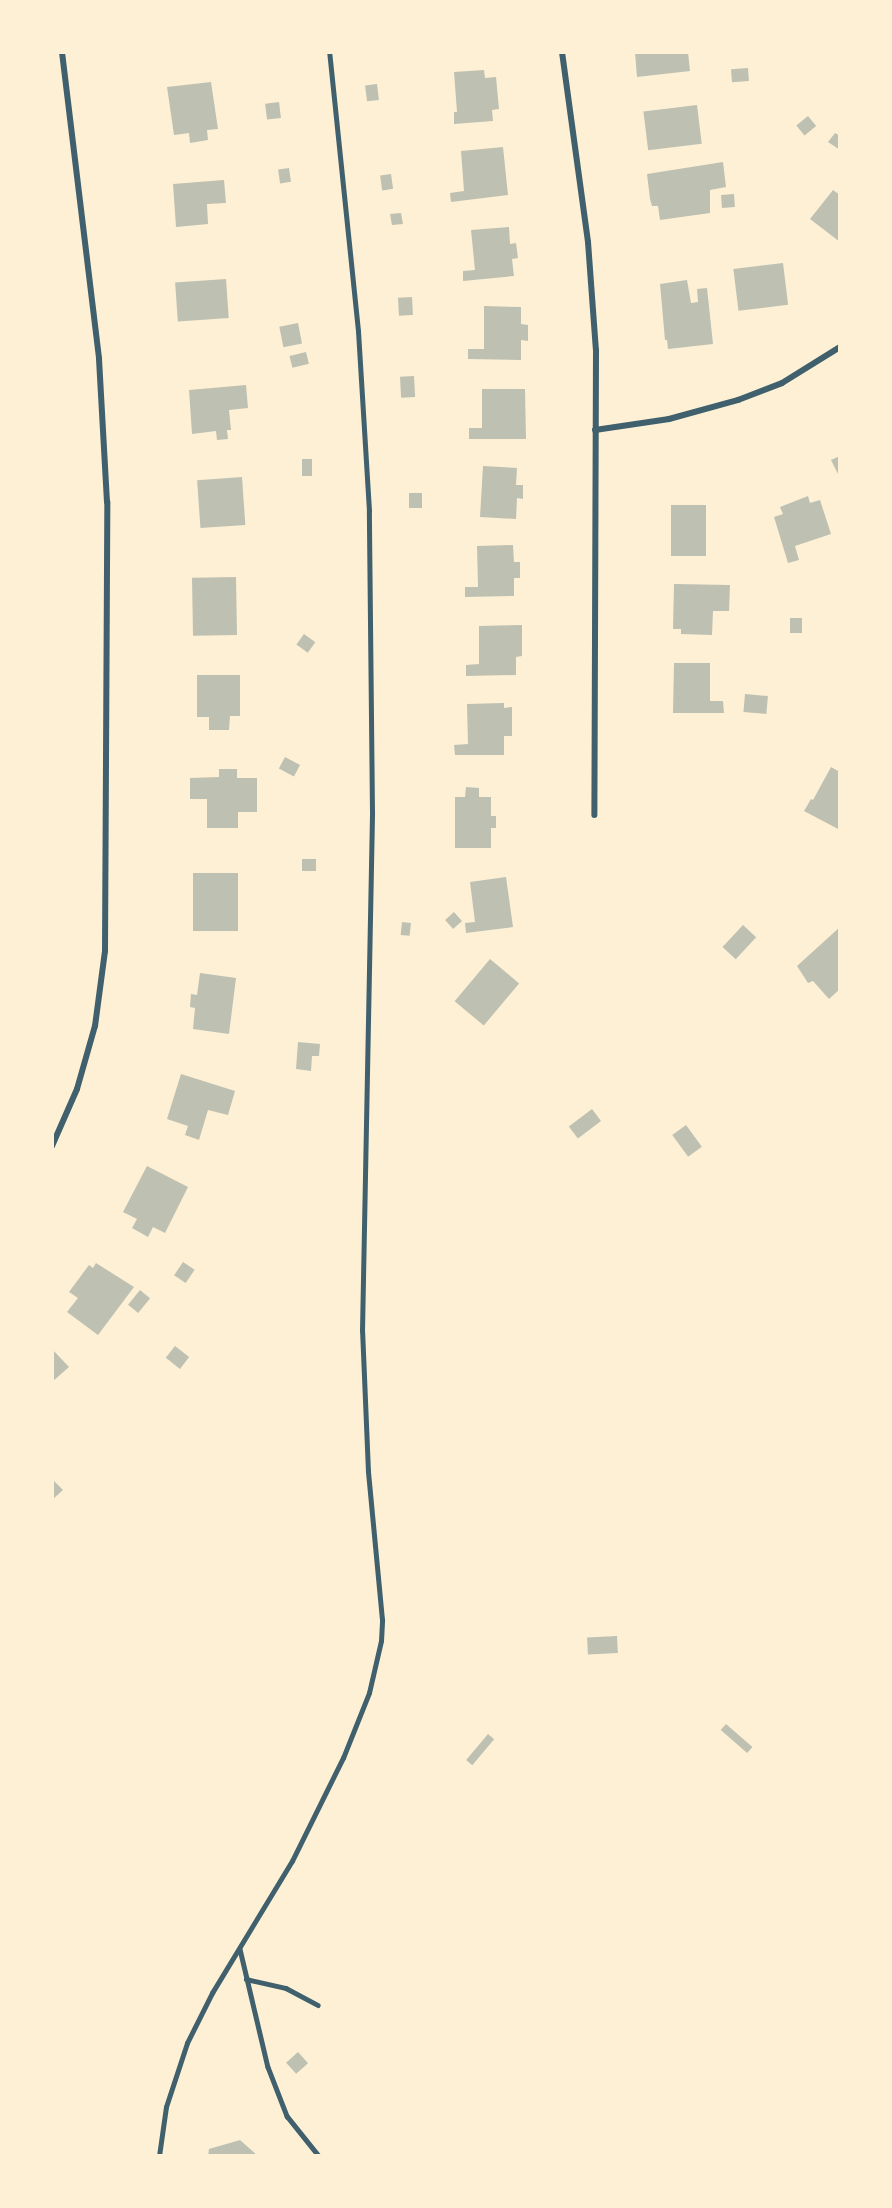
<!DOCTYPE html>
<html>
<head>
<meta charset="utf-8">
<style>
  body { margin:0 }
  #map { position:relative; width:892px; height:2208px; overflow:hidden; background:#fdf0d5; font-family:Jost,sans-serif }
  div>[style] { position:absolute }
  [style*='--x'] { left:calc(var(--x)*1px); top:calc(var(--y)*1px); width:calc(var(--w)*1px); rotate:calc(var(--a)*1deg) }
  .building>* { inset:0; background:#bec0b2; transform-origin:0 0 }
  .service>* { height:4.5px; margin:-2.25px; padding:0 2.25px; transform-origin:2.25px; border-radius:2.25px; background:#3f606c }
  .minor>* { height:6px; margin:-3px; padding:0 3px; transform-origin:3px; border-radius:3px; background:#3f606c }
  span { translate:-50% -50%; white-space:nowrap; text-align:center; line-height:1.15; -webkit-text-stroke:5px #fdf0d5; paint-order:stroke }
  .frame { position:absolute; inset:0; border:54px solid #fdf0d5; pointer-events:none }
</style>
</head>
<body>
<div id="map">
  <div class="building">
    <div style="clip-path:polygon(635px 52px,688px 52px,690px 71px,637px 77px)"></div>
    <div style="left:748px;top:68px;width:13px;height:17px;rotate:86deg"></div>
    <div style="clip-path:polygon(484px 70px,485px 78px,496px 77px,499px 109px,492px 110px,493px 121px,454px 124px,454px 112px,457px 112px,454px 72px)"></div>
    <div style="clip-path:polygon(211px 82px,218px 129px,207px 130px,208px 140px,190px 143px,189px 133px,174px 135px,167px 87px)"></div>
    <div style="left:377px;top:84px;width:16px;height:12px;rotate:83deg"></div>
    <div style="left:279px;top:102px;width:16px;height:14px;rotate:83deg"></div>
    <div style="left:697px;top:105px;width:39px;height:54px;rotate:83deg"></div>
    <div style="left:808px;top:116px;width:13px;height:15px;rotate:51deg"></div>
    <div style="clip-path:polygon(835px 133px,840px 136px,840px 150px,828px 142px)"></div>
    <div style="clip-path:polygon(503px 147px,508px 195px,451px 202px,450px 193px,464px 191px,461px 151px)"></div>
    <div style="clip-path:polygon(723px 162px,726px 187px,710px 190px,710px 213px,660px 220px,658px 206px,652px 206px,650px 199px,647px 174px)"></div>
    <div style="left:289px;top:168px;width:14px;height:11px;rotate:82deg"></div>
    <div style="left:391px;top:174px;width:15px;height:11px;rotate:82deg"></div>
    <div style="clip-path:polygon(224px 180px,226px 203px,207px 204px,208px 224px,176px 227px,173px 184px)"></div>
    <div style="clip-path:polygon(833px 190px,840px 195px,840px 242px,810px 219px)"></div>
    <div style="left:734px;top:194px;width:13px;height:13px;rotate:86deg"></div>
    <div style="clip-path:polygon(401px 213px,403px 224px,392px 225px,390px 214px)"></div>
    <div style="clip-path:polygon(509px 227px,510px 244px,516px 243px,518px 258px,512px 259px,514px 276px,463px 281px,463px 271px,475px 270px,471px 230px)"></div>
    <div style="left:783px;top:263px;width:42px;height:50px;rotate:83deg"></div>
    <div style="left:226px;top:279px;width:39px;height:51px;rotate:86deg"></div>
    <div style="clip-path:polygon(687px 280px,691px 303px,698px 302px,697px 289px,707px 288px,713px 344px,668px 349px,667px 340px,665px 340px,660px 284px)"></div>
    <div style="left:412px;top:297px;width:18px;height:14px;rotate:87deg"></div>
    <div style="clip-path:polygon(484px 306px,521px 307px,521px 324px,528px 325px,528px 341px,521px 340px,521px 360px,468px 359px,468px 349px,484px 349px)"></div>
    <div style="left:298px;top:323px;width:21px;height:19px;rotate:79deg"></div>
    <div style="left:306px;top:352px;width:12px;height:17px;rotate:76deg"></div>
    <div style="left:414px;top:376px;width:21px;height:14px;rotate:87deg"></div>
    <div style="clip-path:polygon(246px 385px,248px 408px,229px 410px,231px 430px,227px 430px,228px 439px,217px 440px,216px 431px,192px 434px,189px 390px)"></div>
    <div style="clip-path:polygon(482px 389px,525px 389px,526px 439px,469px 439px,469px 428px,482px 428px)"></div>
    <div style="clip-path:polygon(840px 456px,840px 478px,831px 460px)"></div>
    <div style="left:302px;top:459px;width:10px;height:17px"></div>
    <div style="clip-path:polygon(483px 466px,517px 468px,516px 485px,523px 485px,523px 499px,517px 498px,516px 519px,480px 517px)"></div>
    <div style="left:242px;top:477px;width:48px;height:45px;rotate:86deg"></div>
    <div style="left:409px;top:493px;width:13px;height:15px"></div>
    <div style="clip-path:polygon(808px 496px,810px 503px,820px 500px,831px 534px,795px 546px,799px 560px,788px 563px,774px 517px,783px 514px,780px 507px)"></div>
    <div style="left:671px;top:505px;width:35px;height:51px"></div>
    <div style="clip-path:polygon(513px 545px,514px 562px,520px 562px,520px 578px,514px 578px,514px 596px,465px 597px,465px 587px,478px 587px,477px 546px)"></div>
    <div style="left:236px;top:577px;width:58px;height:44px;rotate:89deg"></div>
    <div style="clip-path:polygon(674px 584px,730px 585px,729px 611px,713px 611px,712px 635px,681px 634px,681px 629px,673px 629px)"></div>
    <div style="left:790px;top:618px;width:12px;height:15px"></div>
    <div style="clip-path:polygon(522px 625px,522px 656px,516px 657px,516px 675px,466px 676px,466px 665px,479px 664px,479px 626px)"></div>
    <div style="left:304px;top:634px;width:14px;height:13px;rotate:36deg"></div>
    <div style="clip-path:polygon(674px 663px,710px 663px,710px 701px,723px 701px,724px 713px,673px 713px)"></div>
    <div style="clip-path:polygon(197px 675px,240px 675px,240px 716px,230px 716px,229px 730px,209px 730px,209px 717px,197px 717px)"></div>
    <div style="left:745px;top:694px;width:23px;height:18px;rotate:5deg"></div>
    <div style="clip-path:polygon(504px 703px,504px 708px,512px 707px,512px 736px,504px 736px,504px 755px,455px 755px,454px 745px,468px 744px,467px 704px)"></div>
    <div style="left:285px;top:757px;width:17px;height:13px;rotate:28deg"></div>
    <div style="clip-path:polygon(831px 767px,840px 772px,840px 830px,804px 811px,811px 799px,813px 800px)"></div>
    <div style="clip-path:polygon(219px 769px,237px 769px,237px 778px,257px 778px,257px 812px,238px 812px,238px 828px,207px 828px,207px 799px,190px 799px,190px 778px,219px 777px)"></div>
    <div style="clip-path:polygon(466px 787px,479px 788px,479px 797px,491px 797px,491px 816px,496px 816px,496px 828px,491px 828px,491px 848px,455px 848px,455px 797px,465px 797px)"></div>
    <div style="left:302px;top:859px;width:14px;height:12px"></div>
    <div style="left:193px;top:873px;width:45px;height:58px"></div>
    <div style="clip-path:polygon(506px 877px,513px 927px,466px 933px,465px 923px,475px 922px,470px 882px)"></div>
    <div style="left:454px;top:912px;width:12px;height:12px;rotate:48deg"></div>
    <div style="left:402px;top:922px;width:9px;height:13px;rotate:6deg"></div>
    <div style="left:743px;top:925px;width:18px;height:30px;rotate:43deg"></div>
    <div style="clip-path:polygon(840px 927px,840px 989px,829px 999px,813px 981px,808px 983px,797px 966px)"></div>
    <div style="left:490px;top:959px;width:38px;height:55px;rotate:40deg"></div>
    <div style="clip-path:polygon(200px 973px,236px 978px,229px 1034px,193px 1029px,195px 1008px,190px 1007px,191px 994px,197px 995px)"></div>
    <div style="clip-path:polygon(298px 1042px,320px 1044px,319px 1056px,312px 1056px,311px 1071px,296px 1069px)"></div>
    <div style="clip-path:polygon(181px 1074px,235px 1091px,228px 1115px,208px 1110px,199px 1140px,185px 1135px,188px 1126px,167px 1119px)"></div>
    <div style="left:592px;top:1109px;width:15px;height:29px;rotate:53deg"></div>
    <div style="left:686px;top:1125px;width:27px;height:17px;rotate:54deg"></div>
    <div style="clip-path:polygon(147px 1166px,188px 1187px,165px 1233px,153px 1227px,148px 1237px,132px 1228px,137px 1219px,123px 1212px)"></div>
    <div style="left:183px;top:1262px;width:14px;height:16px;rotate:34deg"></div>
    <div style="clip-path:polygon(96px 1263px,134px 1287px,98px 1335px,67px 1312px,78px 1298px,69px 1292px,89px 1265px,93px 1268px)"></div>
    <div style="left:140px;top:1290px;width:13px;height:19px;rotate:39deg"></div>
    <div style="left:175px;top:1346px;width:18px;height:15px;rotate:38deg"></div>
    <div style="clip-path:polygon(52px 1349px,69px 1367px,52px 1382px)"></div>
    <div style="clip-path:polygon(52px 1479px,63px 1490px,52px 1500px)"></div>
    <div style="left:617px;top:1636px;width:17px;height:30px;rotate:87deg"></div>
    <div style="left:726px;top:1724px;width:35px;height:8px;rotate:41deg"></div>
    <div style="left:488px;top:1734px;width:8px;height:34px;rotate:40deg"></div>
    <div style="left:298px;top:2052px;width:15px;height:16px;rotate:48deg"></div>
    <div style="clip-path:polygon(240px 2140px,258px 2156px,208px 2156px,209px 2149px)"></div>
  </div>
  <div class="service">
    <div style="--x:240;--y:1949;--w:121;--a:76.7"></div>
    <div style="--x:268;--y:2067;--w:53;--a:68.8"></div>
    <div style="--x:287;--y:2116;--w:51;--a:51.3"></div>
    <div style="--x:246;--y:1979;--w:41;--a:12.7"></div>
    <div style="--x:286;--y:1988;--w:36;--a:28"></div>
    <div style="--x:159;--y:2156;--w:49;--a:-81.9"></div>
    <div style="--x:166;--y:2107;--w:67;--a:-71.8"></div>
    <div style="--x:187;--y:2043;--w:56;--a:-63.4"></div>
    <div style="--x:212;--y:1993;--w:154;--a:-58.8"></div>
    <div style="--x:292;--y:1861;--w:115;--a:-63.7"></div>
    <div style="--x:343;--y:1758;--w:70;--a:-68.2"></div>
    <div style="--x:369;--y:1693;--w:53;--a:-77"></div>
    <div style="--x:381;--y:1641;--w:21;--a:-87"></div>
    <div style="--x:382;--y:1620;--w:149;--a:-95.4"></div>
    <div style="--x:368;--y:1472;--w:141;--a:-92.4"></div>
    <div style="--x:362;--y:1331;--w:518;--a:-88.89"></div>
    <div style="--x:372;--y:813;--w:302;--a:-90.6"></div>
    <div style="--x:369;--y:511;--w:180;--a:-93.5"></div>
    <div style="--x:358;--y:331;--w:281;--a:-95.9"></div>
  </div>
  <div class="minor">
    <div style="--x:562;--y:52;--w:192;--a:82.2"></div>
    <div style="--x:588;--y:242;--w:108;--a:85.8"></div>
    <div style="--x:596;--y:350;--w:465;--a:90.2"></div>
    <div style="--x:595;--y:430;--w:75;--a:-8.5"></div>
    <div style="--x:669;--y:419;--w:72;--a:-15.4"></div>
    <div style="--x:738;--y:400;--w:47;--a:-21.1"></div>
    <div style="--x:782;--y:383;--w:68;--a:-31.8"></div>
    <div style="--x:52;--y:1146;--w:62;--a:-66.3"></div>
    <div style="--x:77;--y:1089;--w:66;--a:-74.1"></div>
    <div style="--x:95;--y:1026;--w:76;--a:-82.4"></div>
    <div style="--x:105;--y:951;--w:449;--a:-89.7"></div>
    <div style="--x:107;--y:502;--w:144;--a:-93.2"></div>
    <div style="--x:99;--y:358;--w:308;--a:-96.9"></div>
  </div>
  <div class="frame"></div>
</div>
</body>
</html>
